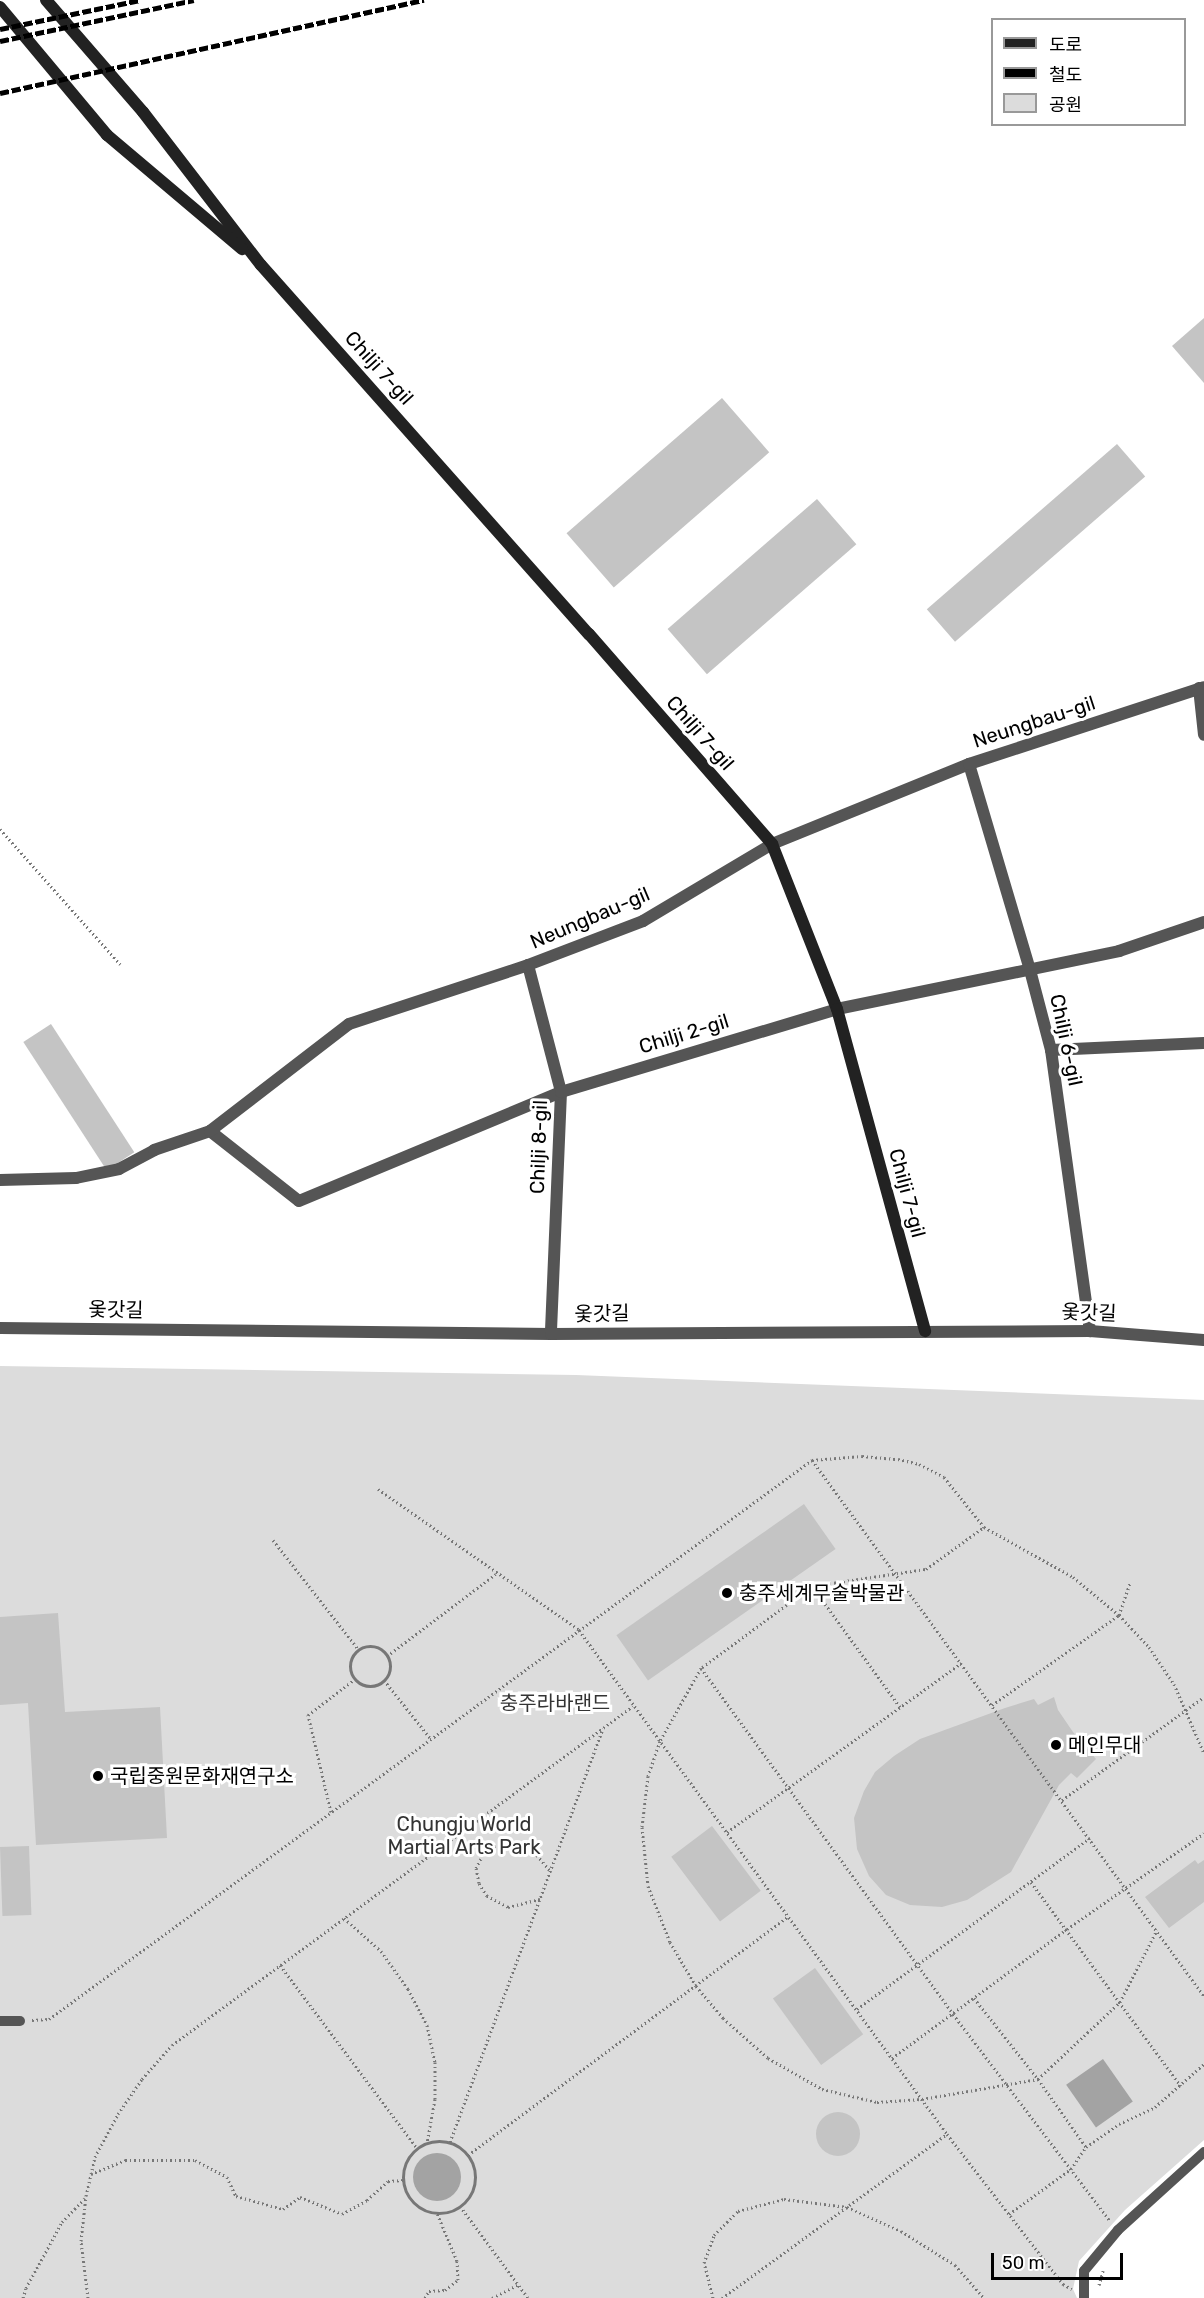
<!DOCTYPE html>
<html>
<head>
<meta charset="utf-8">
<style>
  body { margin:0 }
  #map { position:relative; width:1204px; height:2298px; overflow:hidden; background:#fff; font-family:Rubik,"Noto Sans KR",sans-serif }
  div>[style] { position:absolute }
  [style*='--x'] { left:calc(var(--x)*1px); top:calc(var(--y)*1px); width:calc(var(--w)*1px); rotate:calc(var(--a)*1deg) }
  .green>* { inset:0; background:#dcdcdc }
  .water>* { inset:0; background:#a3a3a3; transform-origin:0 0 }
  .round { border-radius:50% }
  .building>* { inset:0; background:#c4c4c4; transform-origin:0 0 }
  .path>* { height:3px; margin-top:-1.5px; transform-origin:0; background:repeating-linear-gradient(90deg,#777 0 1.5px,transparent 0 4.5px) }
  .path>.ring { margin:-1.5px; padding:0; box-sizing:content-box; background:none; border:3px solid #777; border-radius:50% }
  .lane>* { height:10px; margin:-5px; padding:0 5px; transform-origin:5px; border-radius:5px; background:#555 }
  .street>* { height:12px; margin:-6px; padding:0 6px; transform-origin:6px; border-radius:6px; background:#555 }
  .secondary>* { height:12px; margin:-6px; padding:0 6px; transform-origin:6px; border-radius:6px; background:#222 }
  .rail>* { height:4.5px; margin-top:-2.25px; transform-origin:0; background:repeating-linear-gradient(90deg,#000 0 9px,transparent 0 12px) }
  .dots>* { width:16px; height:16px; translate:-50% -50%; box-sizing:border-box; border:3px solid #fff; border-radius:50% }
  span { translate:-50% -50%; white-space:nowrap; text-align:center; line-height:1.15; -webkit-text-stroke:6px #fff; paint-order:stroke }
  .street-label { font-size:20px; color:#000 }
  .poi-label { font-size:20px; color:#000 }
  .left { translate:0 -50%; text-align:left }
  .park-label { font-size:20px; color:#333 }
  .legend { position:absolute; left:991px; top:18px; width:195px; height:108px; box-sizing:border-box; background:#fff; border:2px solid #999; margin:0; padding:8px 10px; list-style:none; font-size:18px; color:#000 }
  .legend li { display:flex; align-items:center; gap:12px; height:30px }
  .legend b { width:30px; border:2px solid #999 }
  .scale { position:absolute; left:991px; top:2253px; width:132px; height:27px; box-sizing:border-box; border:3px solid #000; border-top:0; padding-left:8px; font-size:18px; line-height:21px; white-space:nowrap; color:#000; -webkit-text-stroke:4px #fff; paint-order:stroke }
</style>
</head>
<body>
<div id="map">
  <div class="green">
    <div style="clip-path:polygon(0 1366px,576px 1375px,1204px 1400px,1204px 2140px,1125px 2210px,1079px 2261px,1073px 2289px,1077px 2298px,0 2298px)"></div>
  </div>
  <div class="water">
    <div style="left:1103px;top:2059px;width:52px;height:45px;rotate:55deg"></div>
    <div class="round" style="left:413px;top:2153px;width:48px;height:48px"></div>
  </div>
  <div class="building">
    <div style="clip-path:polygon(1204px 318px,1204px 383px,1172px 346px)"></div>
    <div style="left:722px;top:398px;width:72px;height:206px;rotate:49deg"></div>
    <div style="left:1117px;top:444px;width:43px;height:252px;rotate:49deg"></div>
    <div style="left:817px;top:499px;width:60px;height:198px;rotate:49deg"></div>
    <div style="left:51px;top:1024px;width:153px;height:33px;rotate:57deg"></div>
    <div style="left:804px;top:1504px;width:55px;height:229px;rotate:55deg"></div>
    <div style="clip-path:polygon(58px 1613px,65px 1712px,160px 1707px,167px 1838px,36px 1845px,28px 1703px,0 1705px,0 1617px)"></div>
    <div style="clip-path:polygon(1054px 1697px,1058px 1710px,1073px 1732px,1096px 1759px,1077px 1778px,1071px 1773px,1059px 1785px,1011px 1872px,967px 1900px,942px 1907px,910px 1905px,886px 1895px,869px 1876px,857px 1849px,854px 1818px,864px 1791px,875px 1772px,894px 1756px,920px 1739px,1005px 1708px,1034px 1699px,1038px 1705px)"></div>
    <div style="left:712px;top:1826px;width:81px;height:51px;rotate:53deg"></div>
    <div style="left:29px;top:1846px;width:69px;height:29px;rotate:88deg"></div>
    <div style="clip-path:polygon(1195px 1860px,1198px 1864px,1204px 1860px,1204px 1902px,1169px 1928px,1145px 1897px)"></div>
    <div style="left:815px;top:1968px;width:82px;height:52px;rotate:54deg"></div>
    <div class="round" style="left:816px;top:2112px;width:44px;height:44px"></div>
  </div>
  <div class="path">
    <div style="--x:0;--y:829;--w:181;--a:48.4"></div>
    <div style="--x:812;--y:1460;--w:50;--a:-4.6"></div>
    <div style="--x:862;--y:1456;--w:36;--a:5"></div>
    <div style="--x:898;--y:1459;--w:22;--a:13"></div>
    <div style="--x:919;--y:1464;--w:28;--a:27"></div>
    <div style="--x:944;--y:1477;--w:64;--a:51.3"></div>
    <div style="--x:984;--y:1527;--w:102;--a:29.3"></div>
    <div style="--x:1073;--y:1577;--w:60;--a:39.6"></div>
    <div style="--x:1119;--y:1615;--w:44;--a:46.8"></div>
    <div style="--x:1149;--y:1647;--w:45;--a:56"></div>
    <div style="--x:1174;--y:1684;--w:75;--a:66.5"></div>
    <div style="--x:378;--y:1489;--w:246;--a:35"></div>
    <div style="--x:579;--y:1630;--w:624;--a:53.86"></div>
    <div style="--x:947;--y:2134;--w:190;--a:52.3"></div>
    <div style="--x:1063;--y:2284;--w:10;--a:29"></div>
    <div style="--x:273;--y:1540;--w:140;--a:52"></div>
    <div style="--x:812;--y:1586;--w:115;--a:-8.5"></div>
    <div style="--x:926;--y:1569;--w:72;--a:-35.9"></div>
    <div class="ring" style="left:350px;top:1646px;width:37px;height:37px"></div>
    <div style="--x:387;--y:1656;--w:136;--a:-37"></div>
    <div style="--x:701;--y:1668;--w:84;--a:119.3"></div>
    <div style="--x:660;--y:1741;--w:37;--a:109"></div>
    <div style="--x:648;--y:1776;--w:51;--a:96.7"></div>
    <div style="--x:642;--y:1827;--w:59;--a:84.2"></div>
    <div style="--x:648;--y:1886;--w:60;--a:68.6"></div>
    <div style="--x:670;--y:1942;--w:51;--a:59.4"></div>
    <div style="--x:696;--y:1986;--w:42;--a:49.8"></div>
    <div style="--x:723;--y:2018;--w:60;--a:41.6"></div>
    <div style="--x:768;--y:2058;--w:62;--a:29.9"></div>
    <div style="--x:822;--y:2089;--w:57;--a:13.3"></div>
    <div style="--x:877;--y:2102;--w:45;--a:-3.8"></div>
    <div style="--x:922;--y:2099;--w:118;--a:-9.8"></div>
    <div style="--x:1038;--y:2079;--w:112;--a:-43.2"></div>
    <div style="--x:1120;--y:2002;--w:81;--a:-62.8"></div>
    <div style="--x:384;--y:1680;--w:75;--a:51.5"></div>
    <div style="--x:992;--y:1705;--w:156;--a:-35.3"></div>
    <div style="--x:1119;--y:1615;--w:34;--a:-71"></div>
    <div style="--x:900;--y:1707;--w:150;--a:-126"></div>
    <div style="--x:812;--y:1586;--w:138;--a:143.5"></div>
    <div style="--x:701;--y:1668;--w:428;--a:53.9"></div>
    <div style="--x:953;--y:2014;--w:260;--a:52.8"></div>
    <div style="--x:1062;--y:1800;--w:175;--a:-36"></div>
    <div style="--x:331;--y:1812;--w:100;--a:-103.3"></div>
    <div style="--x:308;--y:1715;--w:59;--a:-37.5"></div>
    <div style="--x:727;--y:1832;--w:289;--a:-35.8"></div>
    <div style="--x:1031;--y:1882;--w:253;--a:53.7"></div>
    <div style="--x:540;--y:1899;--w:33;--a:166"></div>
    <div style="--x:508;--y:1907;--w:24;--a:-152"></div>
    <div style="--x:487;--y:1896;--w:15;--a:-122"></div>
    <div style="--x:479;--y:1883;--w:15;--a:-101"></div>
    <div style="--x:476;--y:1868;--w:21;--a:-62"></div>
    <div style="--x:486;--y:1849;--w:25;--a:-21"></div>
    <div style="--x:509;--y:1840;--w:23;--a:20"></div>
    <div style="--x:531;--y:1848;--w:30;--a:50"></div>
    <div style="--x:344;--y:1918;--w:50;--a:41.7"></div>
    <div style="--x:381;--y:1951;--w:47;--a:54.6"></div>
    <div style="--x:408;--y:1989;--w:41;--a:62.2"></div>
    <div style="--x:427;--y:2025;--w:38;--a:78"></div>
    <div style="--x:435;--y:2062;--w:37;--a:90"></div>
    <div style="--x:435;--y:2099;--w:45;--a:100.3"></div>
    <div style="--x:280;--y:1965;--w:229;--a:53.2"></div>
    <div style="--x:974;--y:1998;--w:103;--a:51.7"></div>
    <div style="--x:1038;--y:2079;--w:83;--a:54.8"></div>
    <div style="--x:1086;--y:2147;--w:40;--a:-34.9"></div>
    <div style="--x:1119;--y:2124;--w:40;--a:-25"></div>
    <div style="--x:1155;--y:2107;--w:65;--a:-41.3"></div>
    <div style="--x:857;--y:2009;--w:289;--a:-36.3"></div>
    <div style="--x:32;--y:2020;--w:17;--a:-3"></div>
    <div style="--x:49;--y:2019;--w:946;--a:-36.23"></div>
    <div style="--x:812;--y:1460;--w:664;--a:53.82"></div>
    <div style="--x:892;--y:2058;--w:217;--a:-36.4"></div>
    <div style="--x:1067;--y:1929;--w:167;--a:-35"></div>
    <div class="ring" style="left:403px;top:2141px;width:69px;height:69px"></div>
    <div style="--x:450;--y:2142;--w:441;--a:-69.7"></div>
    <div style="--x:468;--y:2155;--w:400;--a:-36.7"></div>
    <div style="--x:91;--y:2174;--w:37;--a:-22"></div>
    <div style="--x:125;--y:2160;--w:70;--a:0"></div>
    <div style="--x:195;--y:2160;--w:36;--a:28"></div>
    <div style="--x:227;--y:2177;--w:21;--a:65"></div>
    <div style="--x:236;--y:2196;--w:49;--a:15.5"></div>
    <div style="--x:283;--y:2209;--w:21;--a:-35"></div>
    <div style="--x:300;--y:2197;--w:45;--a:22"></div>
    <div style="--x:342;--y:2214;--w:29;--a:-29"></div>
    <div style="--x:367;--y:2200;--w:28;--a:-42"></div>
    <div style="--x:388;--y:2181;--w:16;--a:-4"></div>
    <div style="--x:460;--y:2206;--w:114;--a:53.5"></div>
    <div style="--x:1009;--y:2214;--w:77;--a:-36"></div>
    <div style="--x:1071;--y:2169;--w:27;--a:-56"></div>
    <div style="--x:1099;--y:2285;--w:15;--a:-74"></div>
    <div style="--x:23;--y:2298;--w:10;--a:-73"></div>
    <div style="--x:26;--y:2288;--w:75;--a:-61.4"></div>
    <div style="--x:62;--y:2222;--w:33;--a:-46"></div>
    <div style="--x:88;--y:2298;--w:57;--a:-97"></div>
    <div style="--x:81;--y:2241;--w:45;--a:-83.7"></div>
    <div style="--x:86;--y:2196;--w:40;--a:-77"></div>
    <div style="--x:95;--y:2157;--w:49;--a:-61.9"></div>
    <div style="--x:118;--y:2114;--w:42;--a:-55.6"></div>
    <div style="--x:142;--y:2079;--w:45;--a:-48.6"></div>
    <div style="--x:172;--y:2045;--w:572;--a:-36.33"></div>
    <div style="--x:425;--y:2298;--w:8;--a:-60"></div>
    <div style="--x:429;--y:2291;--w:16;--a:-4"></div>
    <div style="--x:445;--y:2290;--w:16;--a:-38"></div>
    <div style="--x:458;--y:2280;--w:19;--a:-93"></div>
    <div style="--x:457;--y:2261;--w:52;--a:-112.6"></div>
    <div style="--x:492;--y:2298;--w:29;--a:-27"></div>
    <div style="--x:713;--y:2298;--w:36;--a:-104"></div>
    <div style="--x:704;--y:2263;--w:30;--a:-70"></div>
    <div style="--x:714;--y:2235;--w:34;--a:-45"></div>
    <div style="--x:738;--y:2211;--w:48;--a:-14.6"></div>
    <div style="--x:784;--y:2199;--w:64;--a:7.2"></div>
    <div style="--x:847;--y:2207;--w:59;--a:24"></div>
    <div style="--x:901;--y:2231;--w:64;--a:32.2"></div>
    <div style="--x:955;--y:2265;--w:44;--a:48.7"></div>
    <div style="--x:722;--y:2298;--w:278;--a:-36.1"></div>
  </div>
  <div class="lane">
    <div style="--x:0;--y:2021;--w:20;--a:0"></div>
    <div style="--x:1084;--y:2298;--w:27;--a:-90"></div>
    <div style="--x:1084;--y:2271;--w:53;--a:-50.3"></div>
    <div style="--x:1118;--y:2230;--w:116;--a:-42.2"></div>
  </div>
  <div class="street">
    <div style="--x:1199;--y:688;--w:47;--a:83.9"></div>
    <div style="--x:969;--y:764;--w:215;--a:73.5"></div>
    <div style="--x:1030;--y:970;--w:83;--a:75.3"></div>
    <div style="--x:1051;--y:1050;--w:284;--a:82.1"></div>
    <div style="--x:528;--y:965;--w:131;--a:75.4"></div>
    <div style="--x:561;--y:1092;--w:242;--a:92.4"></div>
    <div style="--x:1051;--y:1050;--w:153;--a:-2.6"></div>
    <div style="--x:210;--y:1131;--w:113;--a:38.2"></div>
    <div style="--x:299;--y:1201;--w:284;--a:-22.6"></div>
    <div style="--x:561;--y:1092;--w:288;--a:-16.7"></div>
    <div style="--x:837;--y:1009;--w:288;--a:-11.6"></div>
    <div style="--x:1119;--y:951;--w:90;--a:-18.8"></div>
    <div style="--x:0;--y:1180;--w:76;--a:-1.5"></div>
    <div style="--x:76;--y:1178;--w:44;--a:-11.8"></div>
    <div style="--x:119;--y:1169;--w:40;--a:-28"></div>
    <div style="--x:154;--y:1150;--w:59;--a:-18.7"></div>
    <div style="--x:210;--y:1131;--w:175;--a:-37.6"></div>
    <div style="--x:349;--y:1024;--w:188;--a:-18.2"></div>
    <div style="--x:528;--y:965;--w:123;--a:-20.9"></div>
    <div style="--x:643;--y:921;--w:150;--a:-30.8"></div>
    <div style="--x:772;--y:844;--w:213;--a:-22.1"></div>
    <div style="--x:969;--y:764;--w:247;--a:-18.1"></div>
    <div style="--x:0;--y:1328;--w:551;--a:0.62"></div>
    <div style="--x:551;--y:1334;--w:539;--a:-0.32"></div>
    <div style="--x:1090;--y:1331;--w:114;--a:4.5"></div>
  </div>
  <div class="secondary">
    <div style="--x:46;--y:0;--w:148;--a:49.1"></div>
    <div style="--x:143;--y:112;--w:193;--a:52.4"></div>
    <div style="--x:261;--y:265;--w:494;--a:48.4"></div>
    <div style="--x:589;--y:634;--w:279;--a:48.9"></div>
    <div style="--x:772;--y:844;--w:177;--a:68.5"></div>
    <div style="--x:837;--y:1009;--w:334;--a:74.7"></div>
    <div style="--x:0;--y:7;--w:167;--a:50.1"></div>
    <div style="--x:107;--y:135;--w:177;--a:40.2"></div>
  </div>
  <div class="rail">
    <div style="--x:0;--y:29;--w:143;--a:-11.7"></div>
    <div style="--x:0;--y:41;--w:198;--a:-11.9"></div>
    <div style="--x:0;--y:93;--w:434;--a:-12.4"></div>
  </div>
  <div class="dots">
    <div style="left:727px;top:1593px;background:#000"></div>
    <div style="left:1056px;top:1745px;background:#000"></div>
    <div style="left:98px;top:1776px;background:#000"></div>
  </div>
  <div class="street-label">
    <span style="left:379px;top:368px;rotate:48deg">Chilji 7-gil</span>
    <span style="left:1034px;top:722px;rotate:-18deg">Neungbau-gil</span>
    <span style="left:700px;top:733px;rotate:49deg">Chilji 7-gil</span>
    <span style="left:590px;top:918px;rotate:-23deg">Neungbau-gil</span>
    <span style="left:684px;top:1034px;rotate:-17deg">Chilji 2-gil</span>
    <span style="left:1066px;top:1040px;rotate:78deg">Chilji 6-gil</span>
    <span style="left:539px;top:1147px;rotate:-88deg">Chilji 8-gil</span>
    <span style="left:907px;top:1193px;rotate:75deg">Chilji 7-gil</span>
    <span style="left:116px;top:1310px;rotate:1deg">옻갓길</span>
    <span style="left:1089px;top:1313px;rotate:2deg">옻갓길</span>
    <span style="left:602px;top:1314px;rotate:-1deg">옻갓길</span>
  </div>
  <div class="poi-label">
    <span class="left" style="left:739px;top:1593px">충주세계무술박물관</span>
    <span class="left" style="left:1068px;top:1745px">메인무대</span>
    <span class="left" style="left:110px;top:1776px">국립중원문화재연구소</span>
  </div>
  <div class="park-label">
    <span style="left:555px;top:1703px">충주라바랜드</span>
    <span style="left:464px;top:1836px">Chungju World<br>Martial Arts Park</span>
  </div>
  <ul class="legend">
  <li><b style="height:8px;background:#222"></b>도로</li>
  <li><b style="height:8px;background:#000"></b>철도</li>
  <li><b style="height:16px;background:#dcdcdc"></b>공원</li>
  </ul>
  <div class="scale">50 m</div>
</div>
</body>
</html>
